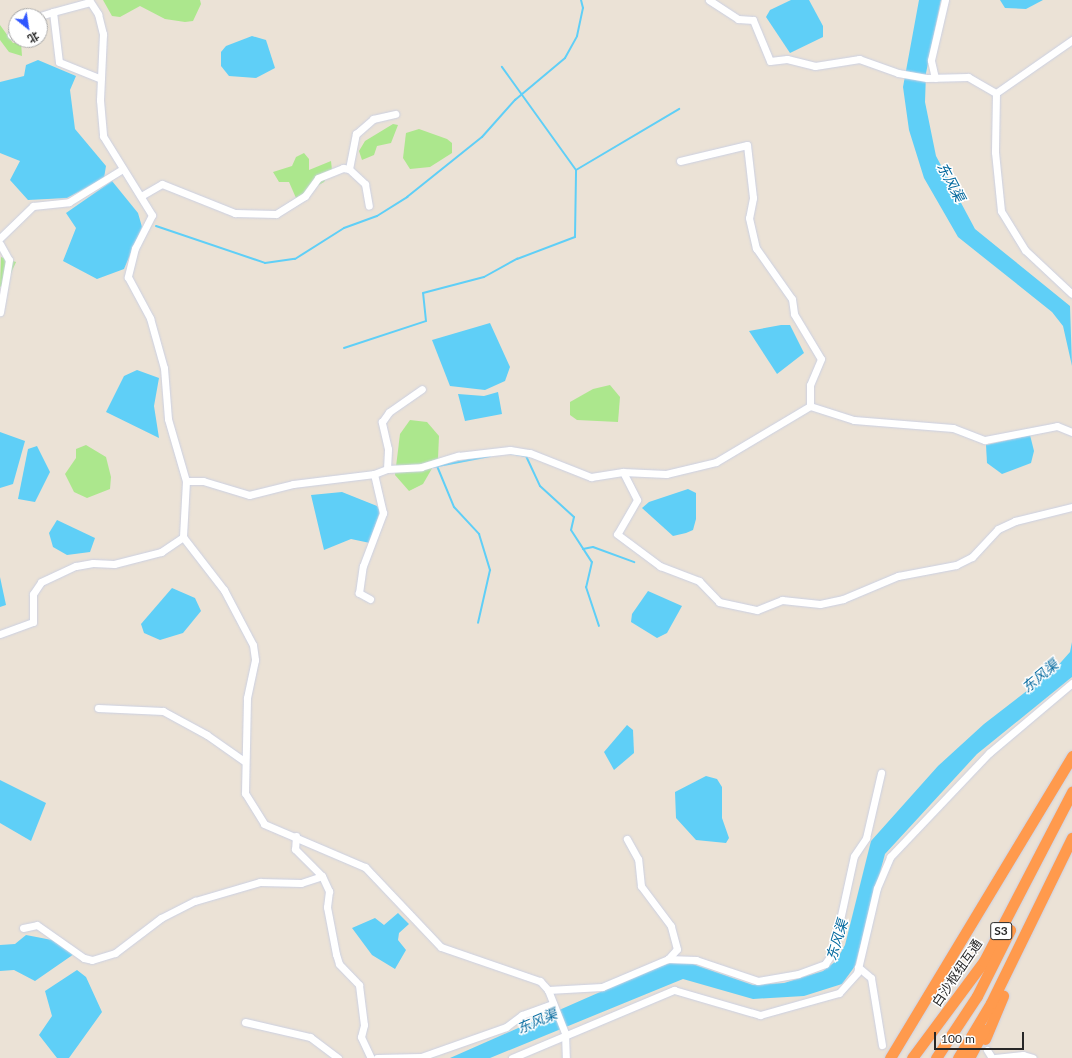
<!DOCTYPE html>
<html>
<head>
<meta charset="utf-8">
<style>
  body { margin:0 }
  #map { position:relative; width:1072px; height:1058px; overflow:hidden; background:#ebe2d6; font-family:Lato,"Noto Sans SC",sans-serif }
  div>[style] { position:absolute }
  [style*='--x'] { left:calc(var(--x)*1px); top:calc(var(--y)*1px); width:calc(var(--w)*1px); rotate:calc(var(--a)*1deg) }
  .green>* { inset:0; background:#ace78d }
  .water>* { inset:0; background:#5fcff7 }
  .stream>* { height:2px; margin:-1px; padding:0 1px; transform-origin:1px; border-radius:1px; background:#5fcff7 }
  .roads { filter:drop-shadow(0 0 1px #cbd0e2) drop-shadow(0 0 1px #cbd0e2) }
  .minor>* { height:7px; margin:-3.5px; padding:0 3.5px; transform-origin:3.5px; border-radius:3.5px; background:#fff }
  .highway>* { height:11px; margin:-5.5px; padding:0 5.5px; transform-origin:5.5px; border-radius:5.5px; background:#ff9a4d }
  span { translate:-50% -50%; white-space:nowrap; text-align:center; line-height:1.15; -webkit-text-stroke:3px #fff; paint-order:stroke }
  .shield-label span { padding:1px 3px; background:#fff; border:1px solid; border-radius:3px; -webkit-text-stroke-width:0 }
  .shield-label { font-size:12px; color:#272727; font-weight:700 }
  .street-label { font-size:13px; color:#272727 }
  .water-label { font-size:14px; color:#03699e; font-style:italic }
  .north { position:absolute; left:8px; top:8px; width:40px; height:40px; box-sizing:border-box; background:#fff; border:1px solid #a9a9a9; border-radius:50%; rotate:150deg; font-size:11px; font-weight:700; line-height:16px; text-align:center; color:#272727 }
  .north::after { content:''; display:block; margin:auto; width:14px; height:18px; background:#2f56ff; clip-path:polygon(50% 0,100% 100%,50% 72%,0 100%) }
  .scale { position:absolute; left:934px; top:1032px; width:90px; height:18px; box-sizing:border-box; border:2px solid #272727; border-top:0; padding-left:5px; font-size:12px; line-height:14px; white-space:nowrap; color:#272727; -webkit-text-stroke:3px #fff; paint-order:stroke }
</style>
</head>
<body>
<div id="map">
  <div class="green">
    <div style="clip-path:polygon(103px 0,200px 0,201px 4px,193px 21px,185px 22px,165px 19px,140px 6px,120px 17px,112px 16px)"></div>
    <div style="clip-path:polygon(0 25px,13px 43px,21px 42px,22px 56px,9px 52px,0 40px)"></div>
    <div style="clip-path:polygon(393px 124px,398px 125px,391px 143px,377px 146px,374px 155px,362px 160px,359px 151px,365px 141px)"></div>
    <div style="clip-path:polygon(419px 129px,447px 139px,452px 143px,452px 153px,430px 167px,410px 169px,403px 158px,406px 133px)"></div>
    <div style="clip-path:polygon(304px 153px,309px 159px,309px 170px,331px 161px,332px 170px,324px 182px,296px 198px,289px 182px,279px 182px,273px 172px,292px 166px,296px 157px)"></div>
    <div style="clip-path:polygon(1px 257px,16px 262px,7px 282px,0 287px)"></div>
    <div style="clip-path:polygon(610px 385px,620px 397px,618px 422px,577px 420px,570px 415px,570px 402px,593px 389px)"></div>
    <div style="clip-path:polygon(410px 420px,427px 422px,439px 436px,438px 458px,423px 484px,409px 491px,395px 475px,400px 434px)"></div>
    <div style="clip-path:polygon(86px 445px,106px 457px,111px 477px,110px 489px,87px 498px,74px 492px,65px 474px,76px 458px,76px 449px)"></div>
  </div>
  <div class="water">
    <div style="clip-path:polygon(791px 0,809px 0,823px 26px,823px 37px,790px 53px,766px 17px,770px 10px)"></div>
    <div style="clip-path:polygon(919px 0,941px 0,926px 73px,925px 102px,936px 156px,975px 229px,1070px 306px,1072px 366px,1063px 326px,1052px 312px,958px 237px,924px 178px,909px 130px,903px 87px)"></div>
    <div style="clip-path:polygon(1000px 0,1043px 0,1026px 9px,1005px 8px)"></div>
    <div style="clip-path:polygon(252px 36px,266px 40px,275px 68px,256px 78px,229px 76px,221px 66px,221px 52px,226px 46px)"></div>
    <div style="clip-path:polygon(38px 60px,76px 76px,70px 90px,75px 129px,106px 166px,104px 178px,67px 198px,28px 200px,10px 180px,20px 161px,0 153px,0 82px,24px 76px,26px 65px)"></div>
    <div style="clip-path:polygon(112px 181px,138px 213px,142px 227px,124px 269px,97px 279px,63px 261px,76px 228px,66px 213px)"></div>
    <div style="clip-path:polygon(490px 323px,510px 367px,505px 381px,485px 390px,450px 386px,432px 340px)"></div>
    <div style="clip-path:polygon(781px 325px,790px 325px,804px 353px,777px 374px,749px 331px)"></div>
    <div style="clip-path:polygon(137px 370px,159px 378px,154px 406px,159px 438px,106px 412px,124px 376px)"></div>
    <div style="clip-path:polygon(498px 392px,502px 414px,465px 421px,458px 394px,484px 396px)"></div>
    <div style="clip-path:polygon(0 432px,25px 441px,13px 484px,0 488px)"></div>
    <div style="clip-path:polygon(1030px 435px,1034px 451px,1031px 463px,1002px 474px,987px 463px,986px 445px)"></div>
    <div style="clip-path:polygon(37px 446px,50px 472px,35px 502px,18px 499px,28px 449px)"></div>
    <div style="clip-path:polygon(688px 489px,696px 493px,696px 519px,693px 530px,686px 533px,673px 536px,642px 508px,649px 502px)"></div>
    <div style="clip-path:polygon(342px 492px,377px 506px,380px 511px,370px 543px,351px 539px,324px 550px,311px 495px)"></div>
    <div style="clip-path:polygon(57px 520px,95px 538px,90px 552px,67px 555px,53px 547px,49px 533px)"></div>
    <div style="clip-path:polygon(0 577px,6px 605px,0 607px)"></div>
    <div style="clip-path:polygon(172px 588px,195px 598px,201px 611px,183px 633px,160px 640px,144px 633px,141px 624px)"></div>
    <div style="clip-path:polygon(648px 591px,682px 606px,667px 633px,657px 638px,631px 622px,632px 614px)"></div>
    <div style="clip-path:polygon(1072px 642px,1072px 677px,977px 754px,885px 854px,855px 966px,842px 984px,804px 996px,753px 999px,683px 979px,490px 1058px,450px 1058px,657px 967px,681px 960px,753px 985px,784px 983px,823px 971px,836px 961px,845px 945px,871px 841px,938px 766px,984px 724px,1054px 670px,1070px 652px)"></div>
    <div style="clip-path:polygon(627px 725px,633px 730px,634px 753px,614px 770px,604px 752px)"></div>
    <div style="clip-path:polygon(706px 776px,717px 779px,722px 787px,722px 818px,729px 838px,726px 843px,696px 840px,676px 818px,675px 792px)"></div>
    <div style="clip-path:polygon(0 780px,46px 803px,31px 841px,0 823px)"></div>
    <div style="clip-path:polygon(398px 913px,409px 924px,399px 933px,398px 940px,406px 950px,395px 969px,372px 955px,352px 928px,375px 918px,384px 925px)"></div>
    <div style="clip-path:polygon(26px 935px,52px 940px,74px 954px,35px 981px,14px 970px,0 971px,0 945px,15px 944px)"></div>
    <div style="clip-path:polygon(77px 970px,86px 977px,102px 1012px,69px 1058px,57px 1058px,39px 1035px,52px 1016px,45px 991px)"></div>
  </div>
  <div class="stream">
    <div style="--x:576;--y:170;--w:120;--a:-30.6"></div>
    <div style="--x:156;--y:226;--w:115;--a:18.7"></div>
    <div style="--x:265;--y:263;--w:30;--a:-8"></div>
    <div style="--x:295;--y:259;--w:58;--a:-32.3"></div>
    <div style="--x:344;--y:228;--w:35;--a:-20"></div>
    <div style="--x:377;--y:216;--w:36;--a:-32"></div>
    <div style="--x:407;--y:197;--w:96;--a:-38.7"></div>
    <div style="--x:482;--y:137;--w:50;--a:-48.3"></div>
    <div style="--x:515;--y:100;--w:65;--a:-40"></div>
    <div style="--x:565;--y:58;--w:25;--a:-61"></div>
    <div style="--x:577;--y:36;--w:29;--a:-78"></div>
    <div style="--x:583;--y:8;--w:8;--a:-104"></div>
    <div style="--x:344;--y:348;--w:86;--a:-18.2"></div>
    <div style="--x:426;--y:321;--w:28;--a:-96"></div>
    <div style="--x:423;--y:293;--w:63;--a:-14.7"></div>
    <div style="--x:484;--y:277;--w:38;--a:-29"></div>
    <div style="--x:517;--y:259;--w:62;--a:-20.8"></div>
    <div style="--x:575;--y:237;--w:67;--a:-89.1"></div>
    <div style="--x:576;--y:170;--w:127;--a:-125.7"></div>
    <div style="--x:510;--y:453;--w:16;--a:11"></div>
    <div style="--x:526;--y:456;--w:33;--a:65"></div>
    <div style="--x:540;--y:486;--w:46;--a:42.4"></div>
    <div style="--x:574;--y:517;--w:13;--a:103"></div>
    <div style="--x:571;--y:530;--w:38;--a:57"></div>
    <div style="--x:592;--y:562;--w:26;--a:103"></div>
    <div style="--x:586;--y:587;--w:41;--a:71.6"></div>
    <div style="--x:437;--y:466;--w:44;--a:67.5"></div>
    <div style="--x:454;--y:507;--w:37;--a:47"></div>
    <div style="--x:479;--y:534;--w:38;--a:73"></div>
    <div style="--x:490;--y:570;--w:54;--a:102.8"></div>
    <div style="--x:433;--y:467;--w:58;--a:-10.9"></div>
    <div style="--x:583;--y:549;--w:10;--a:-11"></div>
    <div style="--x:593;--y:547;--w:44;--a:20.1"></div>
  </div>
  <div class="roads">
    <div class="minor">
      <div style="--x:89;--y:0;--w:17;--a:57"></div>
      <div style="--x:98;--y:14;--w:21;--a:76"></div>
      <div style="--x:103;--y:34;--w:66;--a:92.6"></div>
      <div style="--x:100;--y:100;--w:36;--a:85"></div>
      <div style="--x:103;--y:136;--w:93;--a:58.2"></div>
      <div style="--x:152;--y:215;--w:37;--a:117"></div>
      <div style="--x:135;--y:248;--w:30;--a:104"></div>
      <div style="--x:128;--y:277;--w:47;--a:61.8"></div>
      <div style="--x:150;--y:318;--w:52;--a:74.4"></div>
      <div style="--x:164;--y:368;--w:51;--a:85.5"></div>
      <div style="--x:168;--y:419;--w:65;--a:73.8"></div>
      <div style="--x:186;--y:481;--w:56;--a:93.1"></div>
      <div style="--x:183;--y:537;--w:67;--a:52.3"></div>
      <div style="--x:224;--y:590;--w:62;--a:62.2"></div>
      <div style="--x:253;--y:645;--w:15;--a:82"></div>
      <div style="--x:255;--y:660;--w:39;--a:102"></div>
      <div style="--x:247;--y:698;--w:95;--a:91.2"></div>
      <div style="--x:245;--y:793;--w:36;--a:58"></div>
      <div style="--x:264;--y:824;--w:110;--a:23.1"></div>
      <div style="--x:365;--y:867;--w:110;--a:46.5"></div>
      <div style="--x:441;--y:947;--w:105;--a:19"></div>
      <div style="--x:540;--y:981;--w:12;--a:48"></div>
      <div style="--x:548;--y:990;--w:46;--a:68.4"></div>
      <div style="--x:565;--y:1033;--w:25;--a:88"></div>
      <div style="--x:709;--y:0;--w:35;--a:33"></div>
      <div style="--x:738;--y:19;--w:15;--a:4"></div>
      <div style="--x:753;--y:20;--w:44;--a:67.5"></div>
      <div style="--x:770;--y:61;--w:17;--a:-7"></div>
      <div style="--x:787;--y:59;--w:29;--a:14"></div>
      <div style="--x:815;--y:66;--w:45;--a:-9"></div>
      <div style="--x:859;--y:59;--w:41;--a:19.7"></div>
      <div style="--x:898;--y:73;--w:29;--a:10"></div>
      <div style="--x:927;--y:78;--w:41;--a:-1.4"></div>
      <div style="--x:968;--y:77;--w:32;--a:30"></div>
      <div style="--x:996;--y:93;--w:93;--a:-34.9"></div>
      <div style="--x:90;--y:2;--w:38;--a:165"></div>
      <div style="--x:53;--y:12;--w:50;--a:83.2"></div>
      <div style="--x:59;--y:62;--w:45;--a:22"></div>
      <div style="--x:40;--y:16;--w:14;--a:-17"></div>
      <div style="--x:11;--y:35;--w:7;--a:-45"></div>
      <div style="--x:935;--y:78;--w:18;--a:-103"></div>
      <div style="--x:931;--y:60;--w:62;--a:-76.9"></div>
      <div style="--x:996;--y:93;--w:59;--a:91"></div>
      <div style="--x:995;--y:152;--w:59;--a:84.2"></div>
      <div style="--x:1001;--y:211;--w:46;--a:58.4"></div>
      <div style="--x:1025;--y:250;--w:64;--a:43.1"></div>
      <div style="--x:680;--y:161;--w:69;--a:-13.4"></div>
      <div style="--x:747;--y:145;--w:53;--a:83.5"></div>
      <div style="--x:753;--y:198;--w:20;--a:101"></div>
      <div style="--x:749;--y:218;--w:31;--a:77"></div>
      <div style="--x:756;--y:248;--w:62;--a:54.8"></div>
      <div style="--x:792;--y:299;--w:15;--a:82"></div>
      <div style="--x:794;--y:314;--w:52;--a:59"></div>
      <div style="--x:821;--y:359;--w:28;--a:113"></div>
      <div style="--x:810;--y:385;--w:21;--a:90"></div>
      <div style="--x:349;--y:169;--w:36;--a:-79"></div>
      <div style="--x:356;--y:134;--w:23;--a:-41"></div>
      <div style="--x:373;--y:119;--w:23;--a:-13"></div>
      <div style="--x:141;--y:196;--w:24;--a:-30"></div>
      <div style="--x:162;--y:184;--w:79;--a:21.7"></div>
      <div style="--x:235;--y:213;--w:41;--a:1.4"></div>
      <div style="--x:276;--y:214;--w:34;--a:-32"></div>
      <div style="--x:305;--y:196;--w:22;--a:-54"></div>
      <div style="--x:318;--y:178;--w:27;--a:-22"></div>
      <div style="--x:343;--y:168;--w:6;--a:9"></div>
      <div style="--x:349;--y:169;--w:22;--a:43"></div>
      <div style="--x:365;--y:184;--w:22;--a:80"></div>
      <div style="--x:0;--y:238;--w:46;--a:-44.1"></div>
      <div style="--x:33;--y:206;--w:36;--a:-6"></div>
      <div style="--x:69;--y:202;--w:61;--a:-31.6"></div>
      <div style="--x:0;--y:244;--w:18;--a:61"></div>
      <div style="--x:9;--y:260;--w:53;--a:99.8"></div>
      <div style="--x:387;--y:469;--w:20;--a:-87"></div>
      <div style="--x:388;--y:449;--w:28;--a:-103"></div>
      <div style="--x:382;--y:422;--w:12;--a:-55"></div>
      <div style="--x:389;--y:412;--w:40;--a:-34.9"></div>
      <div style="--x:623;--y:472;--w:31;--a:63"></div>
      <div style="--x:637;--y:500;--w:39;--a:120"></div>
      <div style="--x:617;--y:534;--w:54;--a:36.7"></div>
      <div style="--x:660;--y:566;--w:42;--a:21"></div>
      <div style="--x:699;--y:581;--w:29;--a:46"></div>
      <div style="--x:719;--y:602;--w:39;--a:12"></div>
      <div style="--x:757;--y:610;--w:27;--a:-22"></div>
      <div style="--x:782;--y:600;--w:38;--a:6"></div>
      <div style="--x:820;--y:604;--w:24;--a:-12"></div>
      <div style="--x:843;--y:599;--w:60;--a:-22.7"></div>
      <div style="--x:898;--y:576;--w:59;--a:-10.7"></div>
      <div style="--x:956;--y:565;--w:18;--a:-27"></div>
      <div style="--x:972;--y:557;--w:38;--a:-47"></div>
      <div style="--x:998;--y:529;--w:19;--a:-25"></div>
      <div style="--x:1015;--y:521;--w:59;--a:-13.8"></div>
      <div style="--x:186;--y:481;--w:17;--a:0"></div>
      <div style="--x:203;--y:481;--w:48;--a:16.9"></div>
      <div style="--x:249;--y:495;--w:45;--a:-14"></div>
      <div style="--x:293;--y:484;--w:82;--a:-7"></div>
      <div style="--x:374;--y:474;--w:14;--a:-21"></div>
      <div style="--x:387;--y:469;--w:34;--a:-3"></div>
      <div style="--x:421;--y:467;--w:39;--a:-17"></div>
      <div style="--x:458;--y:456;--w:52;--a:-6.6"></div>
      <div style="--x:510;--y:450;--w:20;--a:9"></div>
      <div style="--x:530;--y:453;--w:66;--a:21.5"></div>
      <div style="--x:591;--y:477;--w:32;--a:-9"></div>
      <div style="--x:623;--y:472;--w:43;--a:2.7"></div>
      <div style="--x:666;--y:474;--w:51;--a:-13.5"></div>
      <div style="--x:716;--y:462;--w:109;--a:-30.8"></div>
      <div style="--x:810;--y:406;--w:46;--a:17.7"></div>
      <div style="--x:854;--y:420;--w:99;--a:4.6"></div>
      <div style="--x:953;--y:428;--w:34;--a:21"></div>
      <div style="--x:985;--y:440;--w:73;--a:-11"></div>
      <div style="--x:1057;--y:426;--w:16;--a:22"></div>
      <div style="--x:370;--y:599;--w:13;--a:-151"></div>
      <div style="--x:359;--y:593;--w:27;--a:-82"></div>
      <div style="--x:363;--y:566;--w:57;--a:-69.3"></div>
      <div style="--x:383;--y:513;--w:40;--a:-103"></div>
      <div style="--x:0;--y:634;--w:35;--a:-20"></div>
      <div style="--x:33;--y:622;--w:28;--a:-90"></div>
      <div style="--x:33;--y:594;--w:14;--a:-56"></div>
      <div style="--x:41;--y:582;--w:38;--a:-25"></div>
      <div style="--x:76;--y:566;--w:17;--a:-10"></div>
      <div style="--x:93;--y:563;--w:21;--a:3"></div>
      <div style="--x:114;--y:564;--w:49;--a:-14.3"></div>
      <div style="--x:161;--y:552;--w:27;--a:-34"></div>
      <div style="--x:98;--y:708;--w:65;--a:2.6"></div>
      <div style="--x:163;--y:711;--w:50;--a:28.6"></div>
      <div style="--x:207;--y:735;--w:45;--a:35.1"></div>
      <div style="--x:296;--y:836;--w:13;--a:94"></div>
      <div style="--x:295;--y:849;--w:38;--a:45"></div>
      <div style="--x:322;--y:876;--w:17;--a:65"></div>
      <div style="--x:329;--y:891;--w:16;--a:97"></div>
      <div style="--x:327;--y:907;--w:48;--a:79.2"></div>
      <div style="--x:336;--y:954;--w:10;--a:73"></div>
      <div style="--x:339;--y:964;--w:29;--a:46"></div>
      <div style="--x:359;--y:985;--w:40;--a:82.9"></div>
      <div style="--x:364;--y:1025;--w:12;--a:104"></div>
      <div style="--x:361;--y:1037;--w:23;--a:65"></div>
      <div style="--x:23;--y:928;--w:14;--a:-12"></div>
      <div style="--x:37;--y:925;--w:57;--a:35.1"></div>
      <div style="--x:84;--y:958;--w:8;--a:14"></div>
      <div style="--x:92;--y:960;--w:24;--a:-17"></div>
      <div style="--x:115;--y:953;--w:58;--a:-37.3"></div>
      <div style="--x:161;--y:918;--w:38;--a:-27"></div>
      <div style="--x:195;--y:901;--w:68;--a:-16.3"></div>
      <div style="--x:260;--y:882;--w:41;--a:1.4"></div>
      <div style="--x:301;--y:883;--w:22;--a:-18"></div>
      <div style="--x:668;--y:959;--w:28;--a:2"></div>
      <div style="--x:696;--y:960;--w:65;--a:18.7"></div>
      <div style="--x:758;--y:981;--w:41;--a:-9.9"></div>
      <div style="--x:798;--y:974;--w:29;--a:-20"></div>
      <div style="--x:825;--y:964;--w:14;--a:-56"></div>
      <div style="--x:833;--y:952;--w:98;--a:-77.7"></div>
      <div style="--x:854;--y:856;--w:22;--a:-56"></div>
      <div style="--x:866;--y:838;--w:67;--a:-77"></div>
      <div style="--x:858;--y:967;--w:17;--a:40"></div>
      <div style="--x:871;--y:978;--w:68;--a:80.7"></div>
      <div style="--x:548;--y:990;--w:54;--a:-3.2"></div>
      <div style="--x:602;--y:987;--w:72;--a:-23"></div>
      <div style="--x:668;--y:959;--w:13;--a:-48"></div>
      <div style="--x:677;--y:949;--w:24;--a:-105"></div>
      <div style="--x:671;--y:926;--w:50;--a:-126.9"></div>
      <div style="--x:641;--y:886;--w:27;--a:-96"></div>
      <div style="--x:638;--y:859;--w:23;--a:-119"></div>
      <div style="--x:245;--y:1022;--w:67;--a:13"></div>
      <div style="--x:310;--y:1037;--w:35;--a:37"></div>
      <div style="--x:987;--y:1050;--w:9;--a:58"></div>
      <div style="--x:377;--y:1058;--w:44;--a:-1.3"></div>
      <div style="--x:421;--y:1057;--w:90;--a:-19.4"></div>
      <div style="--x:506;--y:1027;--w:20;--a:-37"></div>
      <div style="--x:522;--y:1015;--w:33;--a:-20"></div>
      <div style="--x:512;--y:1058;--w:176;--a:-22.8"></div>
      <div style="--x:674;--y:990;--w:90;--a:16.2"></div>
      <div style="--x:760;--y:1015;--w:82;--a:-15.6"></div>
      <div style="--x:839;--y:993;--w:27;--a:-48"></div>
      <div style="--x:857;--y:973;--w:87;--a:-76.8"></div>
      <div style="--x:877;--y:888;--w:34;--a:-67"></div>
      <div style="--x:890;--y:857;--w:144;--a:-46.4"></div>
      <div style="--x:989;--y:753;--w:109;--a:-40.1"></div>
      <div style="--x:995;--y:1058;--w:28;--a:-6"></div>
      <div style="--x:1023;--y:1055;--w:10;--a:17"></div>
    </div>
    <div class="highway">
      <div style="--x:985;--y:1039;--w:47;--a:-67.3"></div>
      <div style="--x:890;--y:1058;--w:353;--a:-58.9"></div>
      <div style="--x:912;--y:1058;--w:121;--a:-53.4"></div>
      <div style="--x:984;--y:961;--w:191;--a:-62.5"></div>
      <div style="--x:936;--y:1058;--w:74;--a:-56.5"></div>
      <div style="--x:977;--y:996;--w:74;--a:-63.4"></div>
      <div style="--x:958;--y:1058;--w:64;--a:-59"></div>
      <div style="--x:991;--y:1003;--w:184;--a:-63.9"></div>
      <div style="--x:969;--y:1058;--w:32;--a:-62"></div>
    </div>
  </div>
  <div class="shield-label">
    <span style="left:1001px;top:931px">S3</span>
  </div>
  <div class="street-label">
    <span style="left:957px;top:973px;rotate:-56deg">白沙枢纽互通</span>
  </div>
  <div class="water-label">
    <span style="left:951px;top:182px;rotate:62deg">东风渠</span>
    <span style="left:1040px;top:676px;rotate:-40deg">东风渠</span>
    <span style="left:837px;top:940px;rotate:-73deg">东风渠</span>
    <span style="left:537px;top:1021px;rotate:-23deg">东风渠</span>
  </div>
  <div class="north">北</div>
  <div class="scale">100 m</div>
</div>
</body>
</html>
